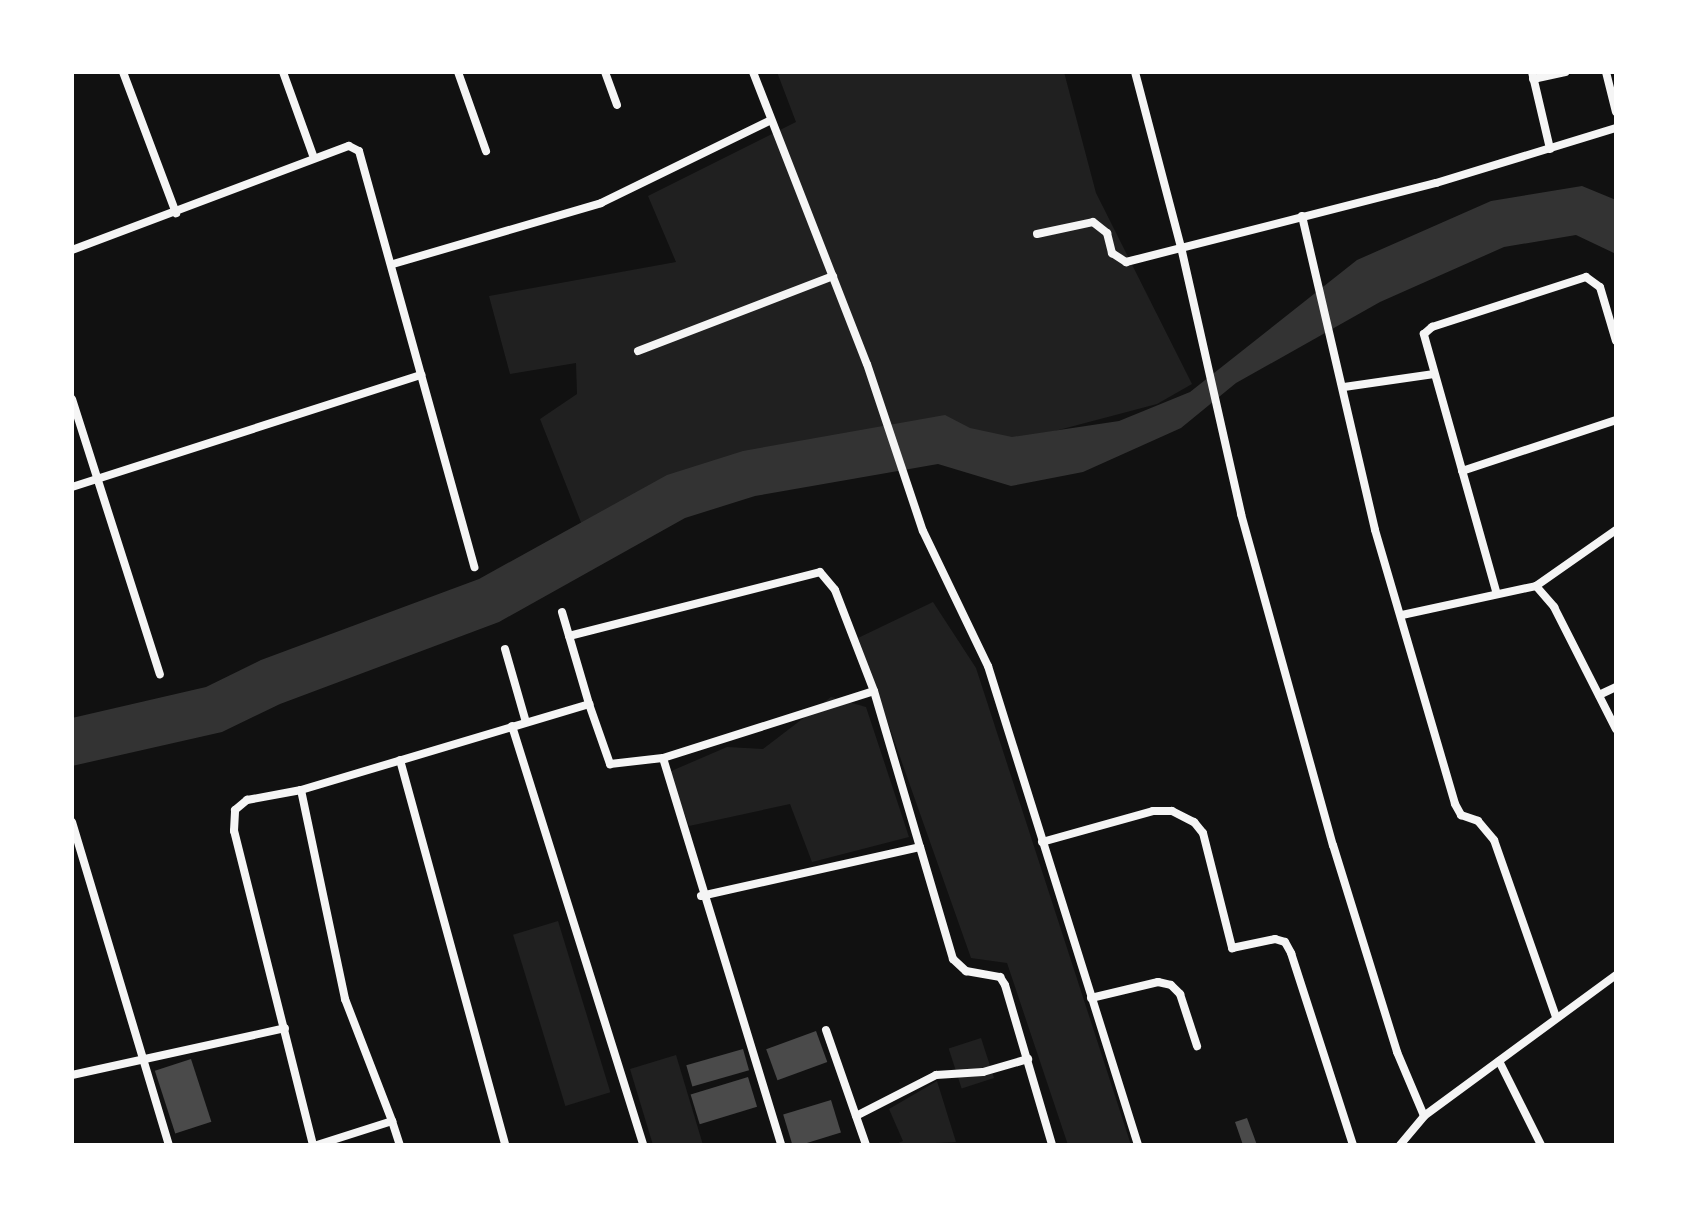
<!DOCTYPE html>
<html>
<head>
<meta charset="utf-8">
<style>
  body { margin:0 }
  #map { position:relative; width:1688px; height:1217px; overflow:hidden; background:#111; font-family:"Public Sans",sans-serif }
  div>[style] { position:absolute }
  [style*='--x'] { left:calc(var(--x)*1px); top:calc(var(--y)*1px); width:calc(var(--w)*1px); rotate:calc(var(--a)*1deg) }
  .green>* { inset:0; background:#202020; transform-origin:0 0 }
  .water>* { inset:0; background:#333 }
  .building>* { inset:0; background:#4a4a4a; transform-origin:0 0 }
  .minor>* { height:8px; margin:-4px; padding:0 4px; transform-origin:4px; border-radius:4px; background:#f5f5f5 }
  span { translate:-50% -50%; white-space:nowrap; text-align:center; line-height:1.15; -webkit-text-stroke:6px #fff; paint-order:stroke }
  .frame { position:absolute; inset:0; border:74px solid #fff; pointer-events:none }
</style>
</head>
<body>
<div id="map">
  <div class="green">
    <div style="clip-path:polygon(777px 72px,1064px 72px,1096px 193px,1192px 384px,1157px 404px,983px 450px,928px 435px,586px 535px,540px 419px,577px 394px,576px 363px,510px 374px,489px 296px,676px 262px,648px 196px,796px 122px)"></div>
    <div style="clip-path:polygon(933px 602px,976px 668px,1131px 1145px,1068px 1145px,1007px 963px,971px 958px,858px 638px)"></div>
    <div style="clip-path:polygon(831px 697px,866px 707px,909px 837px,812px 862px,790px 804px,689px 826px,669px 772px,727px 747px,763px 749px)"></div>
    <div style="left:558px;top:921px;width:179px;height:47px;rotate:73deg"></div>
    <div style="left:981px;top:1038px;width:42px;height:34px;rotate:72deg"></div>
    <div style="clip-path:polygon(676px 1055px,703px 1145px,653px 1145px,630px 1069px)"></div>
    <div style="clip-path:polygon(937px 1081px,956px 1142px,894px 1145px,903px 1141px,889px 1109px)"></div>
  </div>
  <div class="water">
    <div style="clip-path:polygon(1582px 186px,1616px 200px,1616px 254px,1576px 235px,1504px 247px,1380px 302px,1236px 383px,1181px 428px,1083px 472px,1011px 486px,938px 464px,755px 496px,685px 518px,499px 622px,280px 704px,222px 732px,72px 766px,72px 718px,206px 687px,261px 660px,479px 579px,667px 475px,743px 451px,945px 415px,970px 428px,1012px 437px,1119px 421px,1190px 392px,1357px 260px,1491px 201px)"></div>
  </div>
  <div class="building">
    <div style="left:816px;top:1031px;width:33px;height:53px;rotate:70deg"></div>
    <div style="left:743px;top:1049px;width:22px;height:59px;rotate:74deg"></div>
    <div style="left:191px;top:1059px;width:66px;height:38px;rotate:72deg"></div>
    <div style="left:748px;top:1077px;width:31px;height:60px;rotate:73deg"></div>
    <div style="left:831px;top:1100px;width:34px;height:50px;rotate:73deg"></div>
    <div style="clip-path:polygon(1247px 1118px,1257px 1145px,1243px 1145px,1235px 1122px)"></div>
  </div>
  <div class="minor">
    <div style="--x:123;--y:72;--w:151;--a:69.4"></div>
    <div style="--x:283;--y:72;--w:91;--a:70.2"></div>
    <div style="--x:458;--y:72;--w:84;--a:70.5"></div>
    <div style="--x:605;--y:72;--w:35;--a:70"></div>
    <div style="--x:753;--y:72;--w:313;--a:68.7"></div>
    <div style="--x:867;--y:364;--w:176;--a:71.5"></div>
    <div style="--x:923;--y:531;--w:150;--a:64.3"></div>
    <div style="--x:988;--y:666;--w:502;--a:72.61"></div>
    <div style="--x:1135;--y:72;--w:181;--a:75.3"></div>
    <div style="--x:1181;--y:247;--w:274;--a:77.3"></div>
    <div style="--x:1241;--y:514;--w:344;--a:74.5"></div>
    <div style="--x:1333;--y:845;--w:217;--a:72.8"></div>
    <div style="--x:1397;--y:1052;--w:69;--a:67.1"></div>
    <div style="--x:1532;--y:72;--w:79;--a:76.8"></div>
    <div style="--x:1606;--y:72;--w:41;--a:76"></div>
    <div style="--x:1533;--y:79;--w:33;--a:-12"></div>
    <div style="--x:1302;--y:216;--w:322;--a:76.9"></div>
    <div style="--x:1375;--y:530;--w:285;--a:73.7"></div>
    <div style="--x:1455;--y:804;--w:13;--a:61"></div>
    <div style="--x:1461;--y:815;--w:18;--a:19"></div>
    <div style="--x:1478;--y:821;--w:25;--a:50"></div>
    <div style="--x:1494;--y:840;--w:188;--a:70.7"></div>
    <div style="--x:1037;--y:234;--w:57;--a:-12.1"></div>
    <div style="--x:1093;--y:222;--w:18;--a:38"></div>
    <div style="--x:1107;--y:233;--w:21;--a:76"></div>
    <div style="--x:1112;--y:253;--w:17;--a:33"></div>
    <div style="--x:1126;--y:262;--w:320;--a:-14.3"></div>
    <div style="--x:1436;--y:183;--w:188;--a:-17"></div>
    <div style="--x:72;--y:250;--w:296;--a:-20.6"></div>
    <div style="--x:349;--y:146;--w:11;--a:27"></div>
    <div style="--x:359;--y:151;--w:432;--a:74.5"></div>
    <div style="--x:393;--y:264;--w:217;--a:-16.3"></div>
    <div style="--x:601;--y:203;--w:189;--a:-26"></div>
    <div style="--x:638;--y:351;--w:209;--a:-21"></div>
    <div style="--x:1344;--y:387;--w:91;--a:-8.2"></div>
    <div style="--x:72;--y:399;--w:289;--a:72.3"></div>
    <div style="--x:1462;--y:471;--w:162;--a:-18.3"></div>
    <div style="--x:72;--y:487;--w:367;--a:-17.8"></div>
    <div style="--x:1536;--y:586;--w:98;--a:-35"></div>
    <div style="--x:1496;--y:591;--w:267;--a:-105.7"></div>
    <div style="--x:1424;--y:334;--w:11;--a:-41"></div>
    <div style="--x:1432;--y:327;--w:162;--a:-18"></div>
    <div style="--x:1586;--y:277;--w:17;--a:36"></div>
    <div style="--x:1600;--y:287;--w:56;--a:73.5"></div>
    <div style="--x:562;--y:612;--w:96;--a:73.6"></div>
    <div style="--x:1402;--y:615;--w:137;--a:-12.2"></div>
    <div style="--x:1536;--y:586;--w:28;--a:49"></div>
    <div style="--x:1554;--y:607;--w:137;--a:63.1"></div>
    <div style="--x:569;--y:636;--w:259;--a:-14.3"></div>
    <div style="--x:820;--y:572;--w:23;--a:50"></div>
    <div style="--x:835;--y:590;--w:108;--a:68.9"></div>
    <div style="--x:505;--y:649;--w:76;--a:74"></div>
    <div style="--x:1599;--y:695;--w:19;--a:-25"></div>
    <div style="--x:512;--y:726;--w:439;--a:72.6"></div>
    <div style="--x:663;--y:758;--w:221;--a:-17.6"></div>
    <div style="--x:874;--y:691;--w:163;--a:73.6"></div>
    <div style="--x:400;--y:760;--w:399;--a:74.7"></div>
    <div style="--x:301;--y:790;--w:214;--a:78.1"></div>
    <div style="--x:345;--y:999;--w:131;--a:68.9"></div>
    <div style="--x:72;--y:822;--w:337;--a:73.3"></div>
    <div style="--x:1042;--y:842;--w:115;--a:-15.6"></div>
    <div style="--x:1153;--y:811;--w:19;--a:0"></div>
    <div style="--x:1172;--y:811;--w:25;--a:27"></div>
    <div style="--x:1194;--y:822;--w:14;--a:51"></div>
    <div style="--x:1203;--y:833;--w:119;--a:75.8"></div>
    <div style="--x:1232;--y:948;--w:44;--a:-11.8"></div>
    <div style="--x:1275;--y:939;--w:10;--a:17"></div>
    <div style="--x:1285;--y:942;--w:13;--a:61"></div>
    <div style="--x:1291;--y:953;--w:202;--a:72.1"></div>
    <div style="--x:701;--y:896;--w:224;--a:-12.6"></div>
    <div style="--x:920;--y:847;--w:117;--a:73.6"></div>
    <div style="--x:953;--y:959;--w:18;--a:43"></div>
    <div style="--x:966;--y:971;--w:35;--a:10"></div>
    <div style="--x:1000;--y:977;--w:9;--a:58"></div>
    <div style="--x:1005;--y:985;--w:167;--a:73.6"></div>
    <div style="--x:1091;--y:998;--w:69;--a:-13.4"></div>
    <div style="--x:1158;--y:982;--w:13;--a:13"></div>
    <div style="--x:1171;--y:985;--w:13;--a:45"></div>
    <div style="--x:1180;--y:994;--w:55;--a:71.9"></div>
    <div style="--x:826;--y:1030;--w:122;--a:70.8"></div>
    <div style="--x:1499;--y:1061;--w:94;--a:63.4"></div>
    <div style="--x:72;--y:1075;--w:218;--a:-12.4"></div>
    <div style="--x:856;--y:1116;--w:90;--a:-27.1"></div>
    <div style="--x:936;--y:1075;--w:47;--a:-3.7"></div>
    <div style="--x:983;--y:1072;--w:47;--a:-16.1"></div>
    <div style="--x:313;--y:1145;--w:324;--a:-104.1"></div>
    <div style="--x:234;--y:831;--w:21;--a:-87"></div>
    <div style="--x:235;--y:810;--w:16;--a:-40"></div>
    <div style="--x:247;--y:800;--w:55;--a:-10.5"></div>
    <div style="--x:301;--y:790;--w:301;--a:-16.6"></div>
    <div style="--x:589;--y:704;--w:64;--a:70.7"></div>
    <div style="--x:610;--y:764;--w:53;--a:-6.5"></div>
    <div style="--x:663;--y:758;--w:405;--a:73"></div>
    <div style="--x:317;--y:1145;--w:79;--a:-17.7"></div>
    <div style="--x:392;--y:1121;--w:25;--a:72"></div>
    <div style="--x:1400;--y:1145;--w:38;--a:-50"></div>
    <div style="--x:1424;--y:1116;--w:238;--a:-36.3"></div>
  </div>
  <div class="frame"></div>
</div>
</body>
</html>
